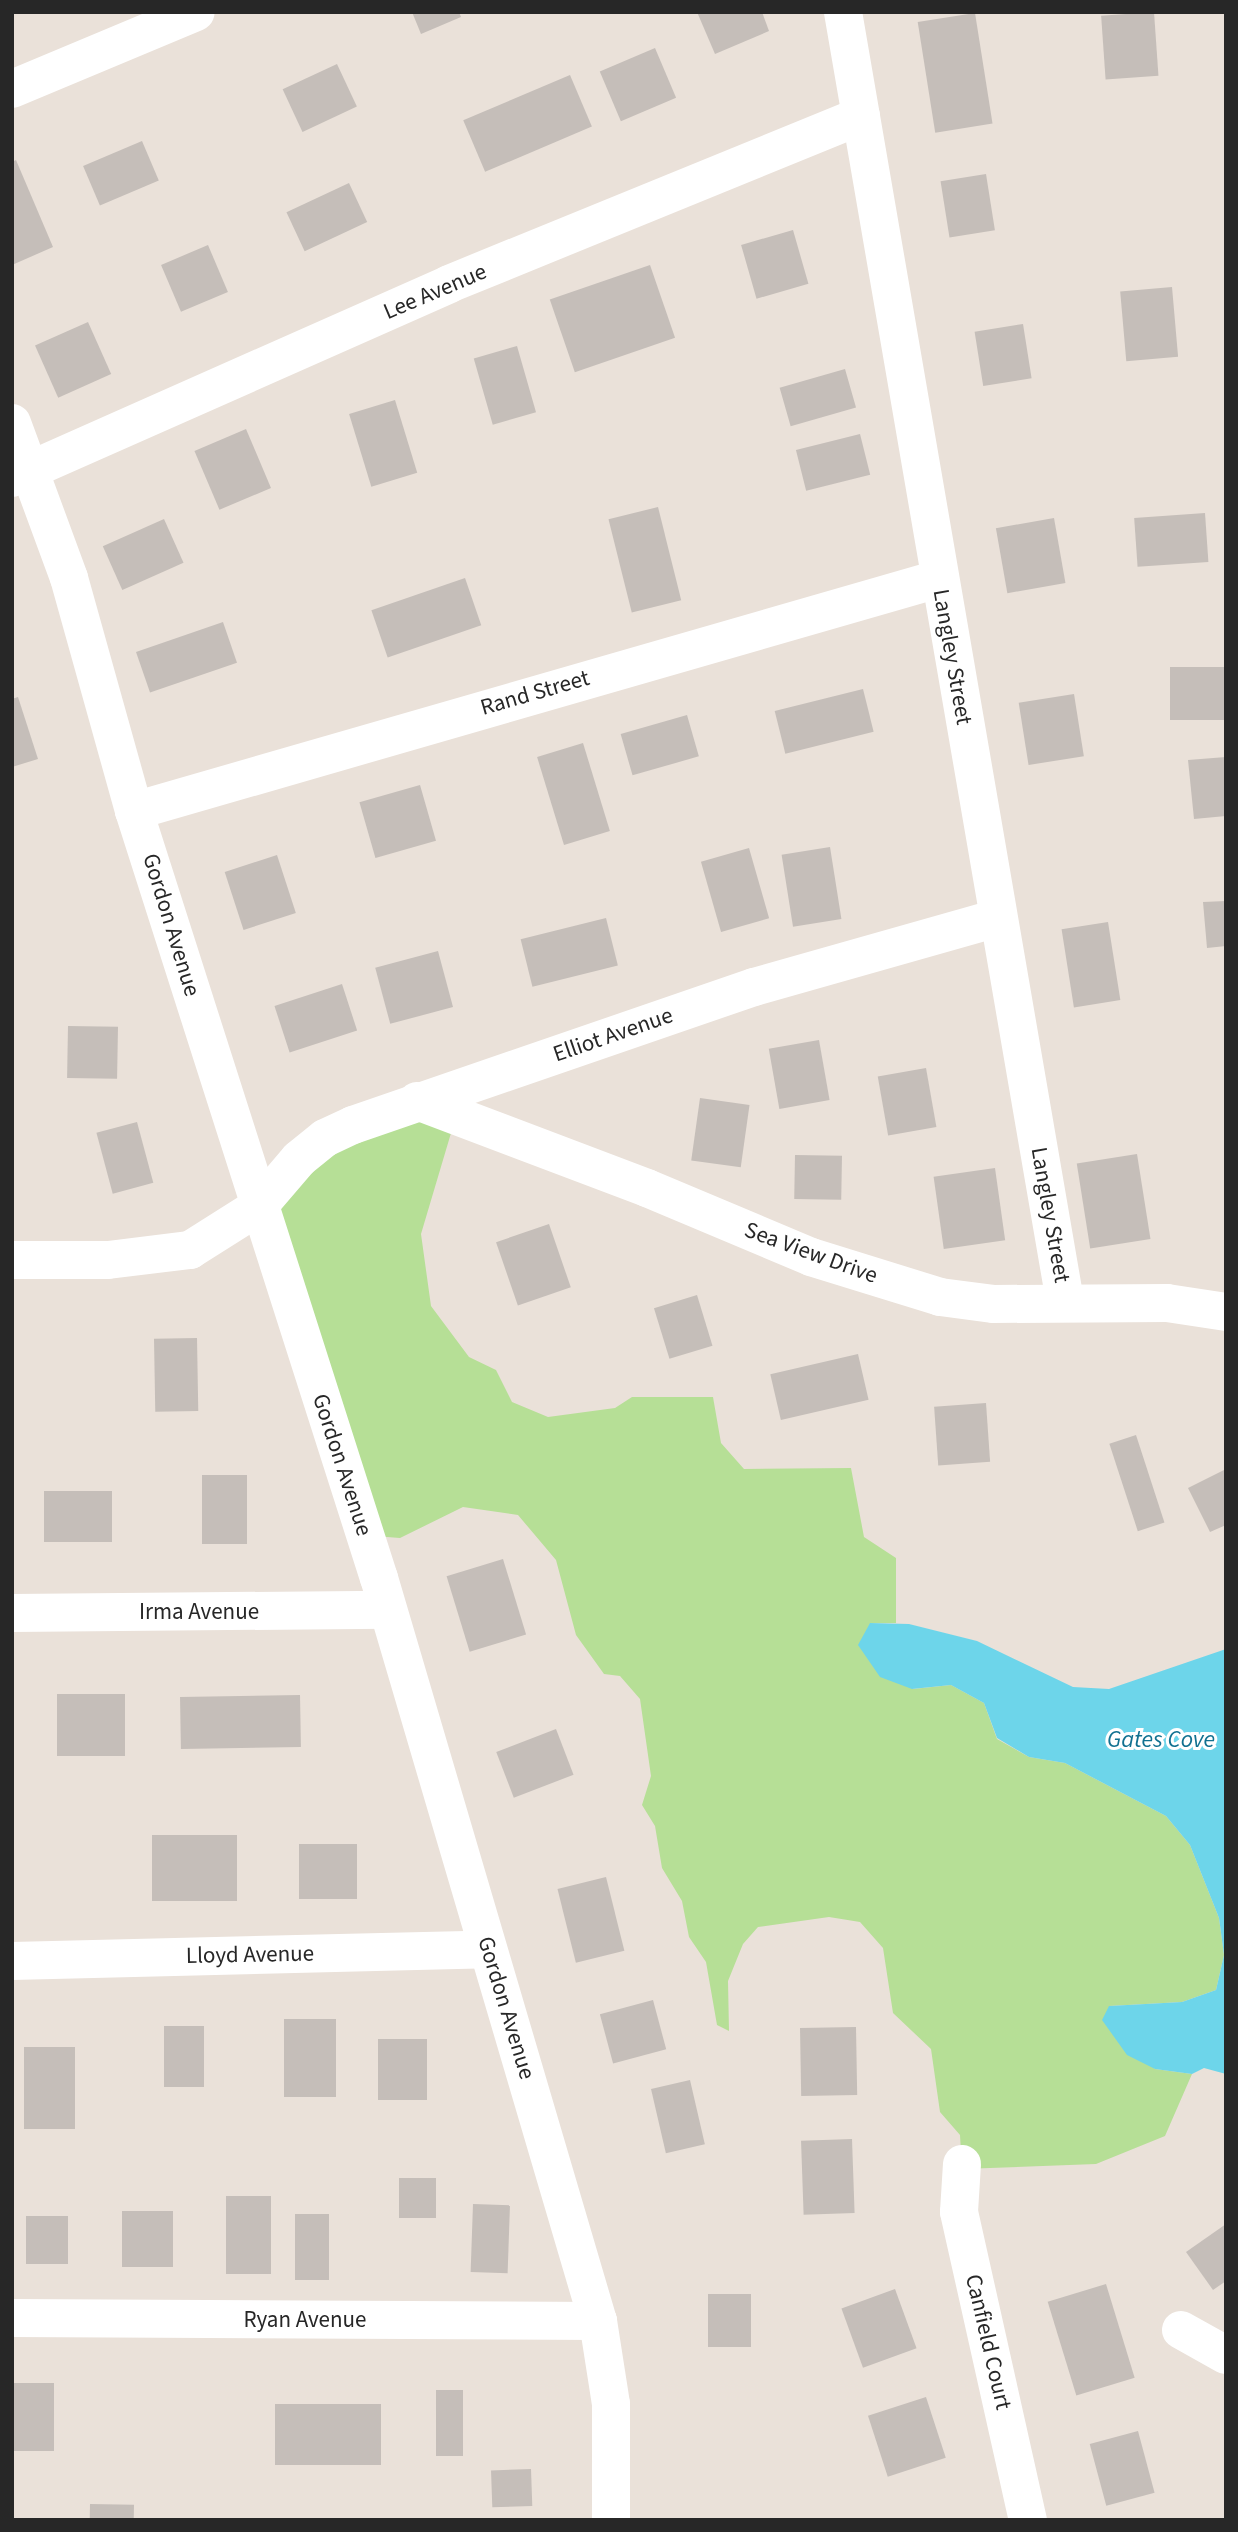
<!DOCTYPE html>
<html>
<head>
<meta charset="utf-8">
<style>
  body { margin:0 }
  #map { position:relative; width:1238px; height:2532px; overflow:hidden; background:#eae1d9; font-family:"Source Sans 3",sans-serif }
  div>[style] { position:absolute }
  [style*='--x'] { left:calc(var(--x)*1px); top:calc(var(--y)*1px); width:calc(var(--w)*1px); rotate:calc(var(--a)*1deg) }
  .green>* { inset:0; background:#b6df96 }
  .water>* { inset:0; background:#6dd5ea }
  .building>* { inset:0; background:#c5beb9; transform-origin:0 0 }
  .street>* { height:38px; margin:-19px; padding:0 19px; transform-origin:19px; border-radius:19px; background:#fff }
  span { translate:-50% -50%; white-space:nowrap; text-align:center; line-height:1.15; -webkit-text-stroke:6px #fff; paint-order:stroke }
  .street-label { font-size:23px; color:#272727 }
  .water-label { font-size:24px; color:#117191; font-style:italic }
  .frame { position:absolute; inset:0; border:14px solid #272727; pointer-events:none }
</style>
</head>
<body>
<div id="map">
  <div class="green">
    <div style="clip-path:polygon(363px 1116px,454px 1123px,421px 1234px,431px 1306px,469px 1357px,496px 1370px,512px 1402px,548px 1417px,615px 1408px,632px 1397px,713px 1397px,721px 1443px,744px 1469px,851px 1468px,864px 1537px,896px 1558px,896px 1623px,870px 1623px,913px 1689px,951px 1685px,984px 1703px,997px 1739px,1029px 1757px,1065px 1763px,1166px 1816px,1190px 1845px,1219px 1918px,1224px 1955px,1216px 1990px,1182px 2002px,1109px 2006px,1155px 2069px,1192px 2074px,1165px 2136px,1096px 2164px,962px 2169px,960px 2135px,940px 2112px,931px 2049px,893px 2013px,883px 1948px,860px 1922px,829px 1917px,758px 1927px,743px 1944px,728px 1981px,729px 2031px,717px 2025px,706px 1962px,689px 1937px,682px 1901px,662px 1868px,655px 1826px,642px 1805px,651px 1776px,640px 1699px,620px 1676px,604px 1674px,576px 1635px,556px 1560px,518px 1515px,463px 1507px,400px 1538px,361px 1535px,252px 1204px)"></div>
  </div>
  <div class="water">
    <div style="clip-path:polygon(870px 1623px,909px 1624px,977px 1641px,1073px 1687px,1109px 1689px,1226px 1649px,1226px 2074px,1204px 2068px,1192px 2074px,1155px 2069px,1127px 2055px,1102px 2020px,1109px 2006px,1182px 2002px,1216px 1990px,1224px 1955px,1219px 1918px,1190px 1845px,1166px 1816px,1065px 1763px,1029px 1757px,997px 1738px,984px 1703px,951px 1685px,912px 1689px,880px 1677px,858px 1645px)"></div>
  </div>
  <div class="building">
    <div style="clip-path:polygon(412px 12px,459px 12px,461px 17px,421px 34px)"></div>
    <div style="clip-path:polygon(697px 12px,762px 12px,769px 31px,715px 54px)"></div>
    <div style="left:1154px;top:12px;width:64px;height:53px;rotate:86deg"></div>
    <div style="left:975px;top:13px;width:112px;height:58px;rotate:81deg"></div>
    <div style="left:655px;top:48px;width:54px;height:60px;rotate:67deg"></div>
    <div style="left:337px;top:64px;width:47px;height:60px;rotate:65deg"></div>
    <div style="left:570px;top:75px;width:56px;height:116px;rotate:67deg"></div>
    <div style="left:142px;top:141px;width:43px;height:64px;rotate:67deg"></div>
    <div style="clip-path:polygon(16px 160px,53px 247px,12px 265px,12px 162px)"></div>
    <div style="left:986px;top:174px;width:57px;height:46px;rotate:81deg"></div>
    <div style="left:349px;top:183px;width:43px;height:69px;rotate:65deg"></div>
    <div style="left:793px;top:230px;width:56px;height:54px;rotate:74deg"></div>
    <div style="left:208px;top:245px;width:51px;height:51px;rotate:67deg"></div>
    <div style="left:650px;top:265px;width:77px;height:106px;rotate:71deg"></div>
    <div style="left:1172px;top:287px;width:70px;height:52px;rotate:85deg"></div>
    <div style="left:88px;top:322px;width:57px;height:58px;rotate:66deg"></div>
    <div style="left:1023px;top:324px;width:55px;height:49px;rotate:81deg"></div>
    <div style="left:517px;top:346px;width:69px;height:45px;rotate:74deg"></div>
    <div style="left:845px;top:369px;width:40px;height:68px;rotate:74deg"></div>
    <div style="left:395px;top:400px;width:76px;height:48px;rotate:73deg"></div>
    <div style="left:246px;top:429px;width:64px;height:56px;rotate:67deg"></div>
    <div style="left:860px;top:434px;width:42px;height:66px;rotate:76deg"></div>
    <div style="left:658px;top:507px;width:96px;height:51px;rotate:76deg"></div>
    <div style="left:1205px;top:513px;width:49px;height:71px;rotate:86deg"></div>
    <div style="left:1054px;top:518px;width:66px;height:59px;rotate:80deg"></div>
    <div style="left:164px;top:519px;width:48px;height:67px;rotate:66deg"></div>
    <div style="left:465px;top:578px;width:50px;height:99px;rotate:71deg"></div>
    <div style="left:223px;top:622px;width:43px;height:92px;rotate:71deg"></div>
    <div style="left:1226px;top:667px;width:53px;height:56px;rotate:90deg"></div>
    <div style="left:863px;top:689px;width:44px;height:91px;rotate:76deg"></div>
    <div style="left:1074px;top:694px;width:63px;height:56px;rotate:81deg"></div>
    <div style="clip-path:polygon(18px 697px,38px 759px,12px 767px,12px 699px)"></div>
    <div style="left:687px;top:715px;width:43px;height:69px;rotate:74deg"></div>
    <div style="left:583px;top:743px;width:92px;height:48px;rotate:73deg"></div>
    <div style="clip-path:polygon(1226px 757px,1226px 816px,1194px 819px,1188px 760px)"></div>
    <div style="left:420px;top:785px;width:58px;height:63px;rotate:74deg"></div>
    <div style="left:830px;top:847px;width:73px;height:49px;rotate:81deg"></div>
    <div style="left:749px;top:848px;width:73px;height:50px;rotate:74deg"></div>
    <div style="left:277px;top:855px;width:61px;height:55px;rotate:72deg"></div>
    <div style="clip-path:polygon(1226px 901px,1226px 946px,1207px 948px,1203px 902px)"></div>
    <div style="left:606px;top:918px;width:49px;height:88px;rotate:76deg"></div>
    <div style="left:1108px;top:922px;width:79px;height:47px;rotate:81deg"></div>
    <div style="left:438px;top:951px;width:58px;height:65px;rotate:75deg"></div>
    <div style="left:342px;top:984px;width:49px;height:71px;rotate:72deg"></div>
    <div style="left:68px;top:1026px;width:50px;height:52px;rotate:1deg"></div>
    <div style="left:819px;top:1040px;width:61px;height:51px;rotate:80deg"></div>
    <div style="left:926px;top:1068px;width:60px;height:49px;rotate:80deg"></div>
    <div style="left:700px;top:1098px;width:50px;height:63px;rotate:8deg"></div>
    <div style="left:137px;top:1122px;width:63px;height:42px;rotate:75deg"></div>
    <div style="left:1137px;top:1154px;width:86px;height:61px;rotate:81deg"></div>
    <div style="left:795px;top:1155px;width:47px;height:44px;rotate:1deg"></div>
    <div style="left:995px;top:1168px;width:73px;height:62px;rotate:82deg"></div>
    <div style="left:549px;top:1224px;width:67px;height:56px;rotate:71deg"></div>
    <div style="left:697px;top:1295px;width:53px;height:45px;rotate:73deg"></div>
    <div style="left:197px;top:1338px;width:73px;height:43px;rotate:89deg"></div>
    <div style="left:858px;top:1354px;width:47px;height:90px;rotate:77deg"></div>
    <div style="left:986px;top:1403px;width:59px;height:52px;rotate:86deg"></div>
    <div style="left:1136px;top:1435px;width:92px;height:28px;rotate:72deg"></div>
    <div style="clip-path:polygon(1226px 1469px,1226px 1525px,1210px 1532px,1188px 1488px)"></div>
    <div style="left:202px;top:1475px;width:45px;height:69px"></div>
    <div style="left:112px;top:1491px;width:51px;height:68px;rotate:90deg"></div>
    <div style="left:503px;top:1559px;width:79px;height:59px;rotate:73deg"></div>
    <div style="left:57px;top:1694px;width:68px;height:62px"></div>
    <div style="left:300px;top:1695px;width:52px;height:120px;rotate:89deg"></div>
    <div style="left:556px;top:1729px;width:49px;height:64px;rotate:69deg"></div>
    <div style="left:152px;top:1835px;width:85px;height:66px"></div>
    <div style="left:357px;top:1844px;width:55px;height:58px;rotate:90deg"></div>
    <div style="left:606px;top:1877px;width:76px;height:50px;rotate:76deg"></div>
    <div style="left:653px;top:2000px;width:51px;height:55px;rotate:75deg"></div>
    <div style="left:284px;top:2019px;width:52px;height:78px"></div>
    <div style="left:164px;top:2026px;width:40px;height:61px"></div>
    <div style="left:856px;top:2027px;width:68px;height:56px;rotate:89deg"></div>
    <div style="left:378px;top:2039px;width:49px;height:61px"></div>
    <div style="left:24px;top:2047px;width:51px;height:82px"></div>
    <div style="left:690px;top:2080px;width:66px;height:40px;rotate:77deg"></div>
    <div style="left:852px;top:2139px;width:74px;height:51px;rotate:88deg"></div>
    <div style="left:399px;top:2178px;width:37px;height:40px"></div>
    <div style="left:226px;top:2196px;width:45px;height:78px"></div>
    <div style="left:473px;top:2204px;width:37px;height:68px;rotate:2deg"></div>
    <div style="left:122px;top:2211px;width:51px;height:56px"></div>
    <div style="left:295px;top:2214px;width:34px;height:66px"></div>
    <div style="left:26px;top:2216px;width:42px;height:48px"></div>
    <div style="clip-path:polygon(1226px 2224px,1226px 2281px,1213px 2290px,1186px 2252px)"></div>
    <div style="left:1106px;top:2284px;width:98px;height:61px;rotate:73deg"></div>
    <div style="left:895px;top:2289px;width:63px;height:57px;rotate:70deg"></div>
    <div style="left:708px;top:2294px;width:43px;height:53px"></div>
    <div style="left:12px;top:2383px;width:42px;height:68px"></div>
    <div style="left:436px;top:2390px;width:27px;height:66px"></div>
    <div style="left:926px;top:2397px;width:64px;height:61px;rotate:72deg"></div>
    <div style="left:275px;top:2404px;width:106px;height:61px"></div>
    <div style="left:1138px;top:2431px;width:64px;height:50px;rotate:75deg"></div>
    <div style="left:531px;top:2469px;width:37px;height:40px;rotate:88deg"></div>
    <div style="left:90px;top:2504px;width:44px;height:16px;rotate:1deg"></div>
  </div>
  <div class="street">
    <div style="--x:843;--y:12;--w:1308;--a:80.23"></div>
    <div style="--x:12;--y:89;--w:199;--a:-22.7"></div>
    <div style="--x:12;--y:423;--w:165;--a:69.8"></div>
    <div style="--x:69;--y:578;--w:242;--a:74.4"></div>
    <div style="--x:134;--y:811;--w:805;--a:72.29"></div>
    <div style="--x:379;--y:1578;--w:775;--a:73.58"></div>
    <div style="--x:598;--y:2321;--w:84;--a:81.1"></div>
    <div style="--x:611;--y:2404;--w:116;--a:90"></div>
    <div style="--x:12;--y:478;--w:478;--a:-23.9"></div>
    <div style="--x:449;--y:284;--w:445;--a:-22.2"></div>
    <div style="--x:134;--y:811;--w:837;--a:-16.1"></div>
    <div style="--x:417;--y:1101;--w:246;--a:20.7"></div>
    <div style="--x:647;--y:1188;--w:178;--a:22.8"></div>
    <div style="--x:811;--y:1257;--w:135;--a:17.2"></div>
    <div style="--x:940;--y:1297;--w:53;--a:7.5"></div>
    <div style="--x:993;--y:1304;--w:174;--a:-0.3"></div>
    <div style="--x:1167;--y:1303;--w:60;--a:8.7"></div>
    <div style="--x:12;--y:1260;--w:96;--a:0"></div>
    <div style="--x:108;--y:1260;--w:83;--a:-7"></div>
    <div style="--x:190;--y:1250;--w:80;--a:-32.3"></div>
    <div style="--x:258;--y:1207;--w:63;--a:-49.5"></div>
    <div style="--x:299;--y:1159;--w:33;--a:-39"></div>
    <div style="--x:325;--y:1138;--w:31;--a:-25"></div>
    <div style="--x:353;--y:1125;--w:424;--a:-19"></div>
    <div style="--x:754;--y:987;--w:254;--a:-15.8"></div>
    <div style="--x:12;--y:1613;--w:374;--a:-0.5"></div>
    <div style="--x:12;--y:1961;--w:476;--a:-1.4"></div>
    <div style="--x:962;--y:2164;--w:48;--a:93.6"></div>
    <div style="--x:959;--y:2212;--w:316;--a:77.4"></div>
    <div style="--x:12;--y:2318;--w:586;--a:0.29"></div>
    <div style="--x:1181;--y:2330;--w:51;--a:29.1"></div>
  </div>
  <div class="street-label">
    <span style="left:435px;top:292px;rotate:-23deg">Lee Avenue</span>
    <span style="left:952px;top:657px;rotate:80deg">Langley Street</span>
    <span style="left:535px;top:693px;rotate:-16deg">Rand Street</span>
    <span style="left:171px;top:925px;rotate:73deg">Gordon Avenue</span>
    <span style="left:613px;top:1035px;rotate:-19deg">Elliot Avenue</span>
    <span style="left:1050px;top:1215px;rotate:80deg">Langley Street</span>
    <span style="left:811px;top:1253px;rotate:20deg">Sea View Drive</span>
    <span style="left:342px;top:1465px;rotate:72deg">Gordon Avenue</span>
    <span style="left:199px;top:1612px">Irma Avenue</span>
    <span style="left:250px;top:1955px;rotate:-1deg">Lloyd Avenue</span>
    <span style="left:506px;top:2008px;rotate:73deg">Gordon Avenue</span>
    <span style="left:305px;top:2320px">Ryan Avenue</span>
    <span style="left:988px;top:2342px;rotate:77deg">Canfield Court</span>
  </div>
  <div class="water-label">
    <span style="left:1161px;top:1740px">Gates Cove</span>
  </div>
  <div class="frame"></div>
</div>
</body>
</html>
